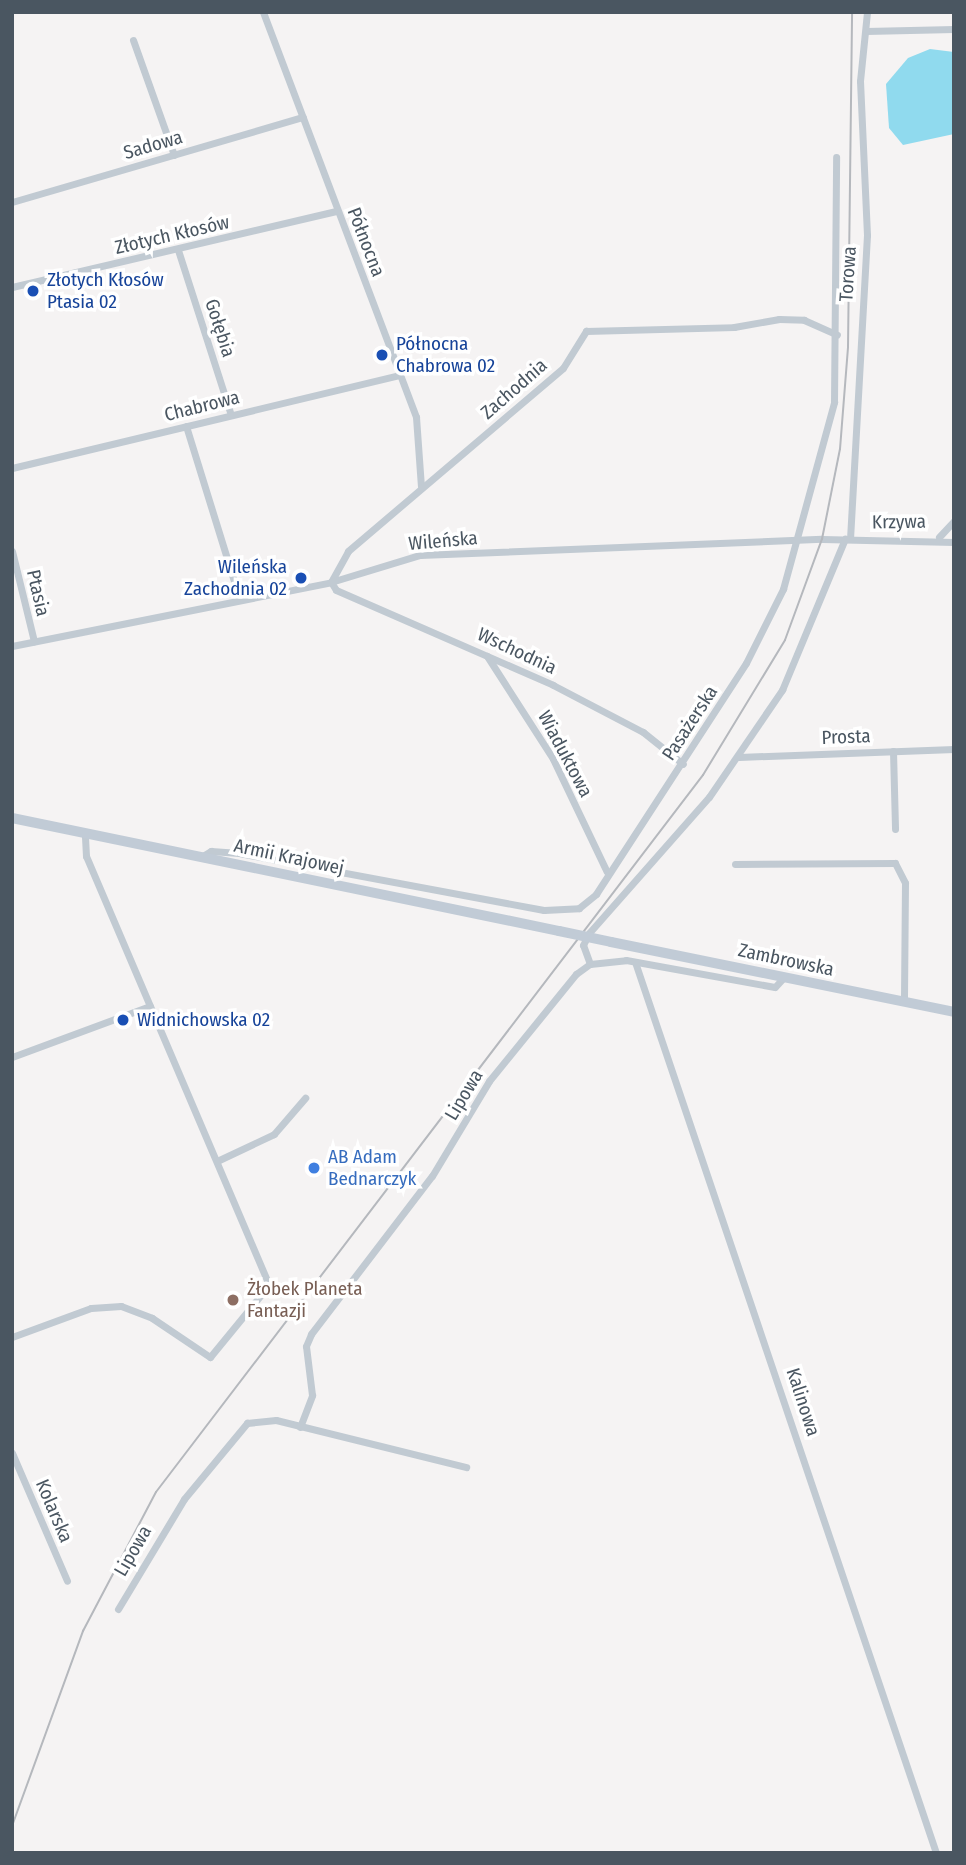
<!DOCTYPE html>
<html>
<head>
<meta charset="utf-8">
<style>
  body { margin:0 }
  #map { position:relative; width:966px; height:1865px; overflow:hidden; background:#f5f3f3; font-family:"Fira Sans Condensed",sans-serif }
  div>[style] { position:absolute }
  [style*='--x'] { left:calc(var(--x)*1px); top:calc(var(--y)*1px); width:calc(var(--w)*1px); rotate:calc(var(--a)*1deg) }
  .water>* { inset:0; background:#90daee }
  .minor>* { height:7px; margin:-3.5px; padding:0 3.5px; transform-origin:3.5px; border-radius:3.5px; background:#c1cad2 }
  .secondary>* { height:10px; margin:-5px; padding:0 5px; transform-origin:5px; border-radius:5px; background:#c1cbd6 }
  .rail>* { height:2px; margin:-1px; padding:0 1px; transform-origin:1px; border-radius:1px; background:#b5b8bd }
  .secondary-bridge>* { height:10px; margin:-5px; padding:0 5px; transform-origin:5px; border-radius:5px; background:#c1cbd6 }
  .dots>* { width:19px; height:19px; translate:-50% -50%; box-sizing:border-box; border:4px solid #fff; border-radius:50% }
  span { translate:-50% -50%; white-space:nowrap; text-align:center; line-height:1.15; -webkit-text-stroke:7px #fff; paint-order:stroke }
  .street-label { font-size:19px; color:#4a5661 }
  .transit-label { font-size:19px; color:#164399 }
  .left { translate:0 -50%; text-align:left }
  .right { translate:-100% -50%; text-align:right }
  .shop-label { font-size:19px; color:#366cbe }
  .education-label { font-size:19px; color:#785e54 }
  .frame { position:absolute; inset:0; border:14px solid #4a5661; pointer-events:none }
</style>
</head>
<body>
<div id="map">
  <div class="water">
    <div style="clip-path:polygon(930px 49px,954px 52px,954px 134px,903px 145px,889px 128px,886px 84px,908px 58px)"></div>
  </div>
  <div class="minor">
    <div style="--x:263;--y:12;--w:433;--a:69.3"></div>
    <div style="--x:416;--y:417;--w:69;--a:85.9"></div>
    <div style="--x:866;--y:31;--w:88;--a:-1.3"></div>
    <div style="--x:133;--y:40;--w:122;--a:70.4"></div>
    <div style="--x:12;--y:202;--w:303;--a:-16.3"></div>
    <div style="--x:178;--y:250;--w:173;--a:72.2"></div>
    <div style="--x:12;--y:287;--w:334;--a:-13.2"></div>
    <div style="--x:186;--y:426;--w:182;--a:72.8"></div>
    <div style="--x:12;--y:468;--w:398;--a:-13.5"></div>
    <div style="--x:939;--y:537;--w:22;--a:-47"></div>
    <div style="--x:850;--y:539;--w:304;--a:-86.8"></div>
    <div style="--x:867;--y:235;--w:154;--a:-92.6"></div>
    <div style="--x:860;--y:81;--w:69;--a:-84.2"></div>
    <div style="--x:12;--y:551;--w:93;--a:76.3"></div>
    <div style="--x:331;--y:582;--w:35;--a:-61"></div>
    <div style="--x:348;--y:551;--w:282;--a:-40.4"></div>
    <div style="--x:563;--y:368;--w:44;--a:-58.1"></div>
    <div style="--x:586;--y:331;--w:148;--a:-1.5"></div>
    <div style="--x:734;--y:327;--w:46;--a:-10.1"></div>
    <div style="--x:779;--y:319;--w:25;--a:2"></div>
    <div style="--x:804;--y:320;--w:36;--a:24"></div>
    <div style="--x:331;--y:582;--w:9;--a:58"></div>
    <div style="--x:336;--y:590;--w:237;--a:23.6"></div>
    <div style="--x:553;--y:685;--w:102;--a:27.6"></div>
    <div style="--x:643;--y:732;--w:51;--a:38.7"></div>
    <div style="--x:12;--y:646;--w:325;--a:-11.3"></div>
    <div style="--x:331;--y:582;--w:93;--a:-16.9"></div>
    <div style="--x:420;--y:555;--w:402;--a:-2.3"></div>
    <div style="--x:822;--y:539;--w:132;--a:1.3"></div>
    <div style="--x:487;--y:656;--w:122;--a:57.3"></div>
    <div style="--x:553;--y:759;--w:125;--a:64.5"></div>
    <div style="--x:893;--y:751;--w:78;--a:88.5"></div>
    <div style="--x:739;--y:757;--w:215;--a:-2.1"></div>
    <div style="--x:201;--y:857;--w:12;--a:-31"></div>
    <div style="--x:211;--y:851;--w:28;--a:4"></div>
    <div style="--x:239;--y:853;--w:310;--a:10.6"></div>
    <div style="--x:544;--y:910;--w:35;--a:-3"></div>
    <div style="--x:579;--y:908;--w:22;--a:-39"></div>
    <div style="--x:596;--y:894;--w:275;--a:-57"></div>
    <div style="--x:746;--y:663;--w:83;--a:-63.4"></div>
    <div style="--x:783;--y:589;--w:194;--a:-74.7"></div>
    <div style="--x:834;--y:402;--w:245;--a:-89.5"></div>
    <div style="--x:735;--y:864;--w:160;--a:-0.4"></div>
    <div style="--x:895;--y:863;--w:22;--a:63"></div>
    <div style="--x:905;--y:883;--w:119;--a:90.5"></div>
    <div style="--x:635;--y:962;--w:940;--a:71.33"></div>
    <div style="--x:590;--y:964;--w:20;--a:-110"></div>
    <div style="--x:583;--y:945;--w:13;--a:-63"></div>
    <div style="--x:589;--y:933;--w:181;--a:-48.6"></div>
    <div style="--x:709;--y:797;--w:130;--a:-55.7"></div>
    <div style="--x:782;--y:690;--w:164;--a:-67.4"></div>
    <div style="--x:12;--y:1057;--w:147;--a:-20.3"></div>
    <div style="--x:217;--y:1161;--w:63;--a:-25.3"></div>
    <div style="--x:274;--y:1134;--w:48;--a:-49.3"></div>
    <div style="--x:12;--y:1337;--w:84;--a:-20.2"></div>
    <div style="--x:91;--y:1308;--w:30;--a:-4"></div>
    <div style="--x:121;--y:1306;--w:33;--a:21"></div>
    <div style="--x:152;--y:1318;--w:70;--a:33.9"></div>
    <div style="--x:210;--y:1357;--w:93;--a:-50.7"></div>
    <div style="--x:269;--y:1285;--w:466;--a:-113.1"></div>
    <div style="--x:86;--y:856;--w:22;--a:-93"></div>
    <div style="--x:300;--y:1427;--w:34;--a:-69"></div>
    <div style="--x:312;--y:1395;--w:49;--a:-97"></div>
    <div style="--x:306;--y:1346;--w:13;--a:-67"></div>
    <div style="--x:311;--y:1334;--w:199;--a:-52.6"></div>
    <div style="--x:432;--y:1176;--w:111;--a:-59"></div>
    <div style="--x:489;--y:1081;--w:138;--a:-50.9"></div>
    <div style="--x:576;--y:974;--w:17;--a:-36"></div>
    <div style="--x:590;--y:964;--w:36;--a:-6"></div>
    <div style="--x:626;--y:960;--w:151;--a:10.3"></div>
    <div style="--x:775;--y:987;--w:13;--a:-48"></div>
    <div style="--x:12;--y:1453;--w:139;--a:66.7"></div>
    <div style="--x:118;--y:1609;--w:128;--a:-59"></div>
    <div style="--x:184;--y:1499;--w:99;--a:-50.3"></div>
    <div style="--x:247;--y:1423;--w:29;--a:-6"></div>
    <div style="--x:276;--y:1420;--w:196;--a:13.9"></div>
  </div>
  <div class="secondary">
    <div style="--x:12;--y:818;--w:559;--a:11.67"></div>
    <div style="--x:611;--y:942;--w:350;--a:11.5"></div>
  </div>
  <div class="rail">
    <div style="--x:12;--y:1826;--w:208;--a:-70"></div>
    <div style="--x:83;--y:1631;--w:157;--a:-62.3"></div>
    <div style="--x:156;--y:1492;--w:902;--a:-52.66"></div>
    <div style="--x:703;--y:775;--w:158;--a:-58.7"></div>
    <div style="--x:785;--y:640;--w:108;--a:-69.9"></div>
    <div style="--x:822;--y:539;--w:92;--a:-78.7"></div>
    <div style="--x:840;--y:449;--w:102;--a:-85.5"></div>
    <div style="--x:848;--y:347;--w:335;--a:-89.3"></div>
  </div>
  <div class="secondary-bridge">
    <div style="--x:559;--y:931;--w:53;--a:11.9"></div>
  </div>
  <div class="dots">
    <div style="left:33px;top:291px;background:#1a4fb4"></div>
    <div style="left:382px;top:355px;background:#1a4fb4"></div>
    <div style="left:301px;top:578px;background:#1a4fb4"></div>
    <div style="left:123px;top:1020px;background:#1a4fb4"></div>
    <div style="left:314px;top:1168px;background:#3f7fe0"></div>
    <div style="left:233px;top:1300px;background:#8d6e63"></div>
  </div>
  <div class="street-label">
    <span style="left:153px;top:145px;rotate:-16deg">Sadowa</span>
    <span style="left:172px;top:235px;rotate:-13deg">Złotych Kłosów</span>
    <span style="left:366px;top:242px;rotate:69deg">Północna</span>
    <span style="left:848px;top:274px;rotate:-86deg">Torowa</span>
    <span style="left:220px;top:328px;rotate:72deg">Gołębia</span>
    <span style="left:514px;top:389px;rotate:-41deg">Zachodnia</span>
    <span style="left:202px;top:406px;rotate:-14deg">Chabrowa</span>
    <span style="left:899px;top:522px;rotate:-1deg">Krzywa</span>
    <span style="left:443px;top:541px;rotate:-5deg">Wileńska</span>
    <span style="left:38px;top:593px;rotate:77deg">Ptasia</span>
    <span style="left:517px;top:651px;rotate:25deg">Wschodnia</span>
    <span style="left:690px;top:723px;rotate:-57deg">Pasażerska</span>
    <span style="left:846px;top:737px;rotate:-2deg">Prosta</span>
    <span style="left:565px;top:754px;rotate:62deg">Wiaduktowa</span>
    <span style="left:289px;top:857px;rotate:12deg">Armii Krajowej</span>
    <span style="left:786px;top:960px;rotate:12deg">Zambrowska</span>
    <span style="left:464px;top:1095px;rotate:-59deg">Lipowa</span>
    <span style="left:803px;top:1402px;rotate:72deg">Kalinowa</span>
    <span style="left:54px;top:1511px;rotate:67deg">Kolarska</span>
    <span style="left:133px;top:1551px;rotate:-60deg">Lipowa</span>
  </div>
  <div class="transit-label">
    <span class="left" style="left:47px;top:291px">Złotych Kłosów<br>Ptasia 02</span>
    <span class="left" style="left:396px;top:355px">Północna<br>Chabrowa 02</span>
    <span class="right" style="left:287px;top:578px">Wileńska<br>Zachodnia 02</span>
    <span class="left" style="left:137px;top:1020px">Widnichowska 02</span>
  </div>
  <div class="shop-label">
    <span class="left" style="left:328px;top:1168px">AB Adam<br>Bednarczyk</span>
  </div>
  <div class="education-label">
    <span class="left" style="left:247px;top:1300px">Żłobek Planeta<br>Fantazji</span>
  </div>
  <div class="frame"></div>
</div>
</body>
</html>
